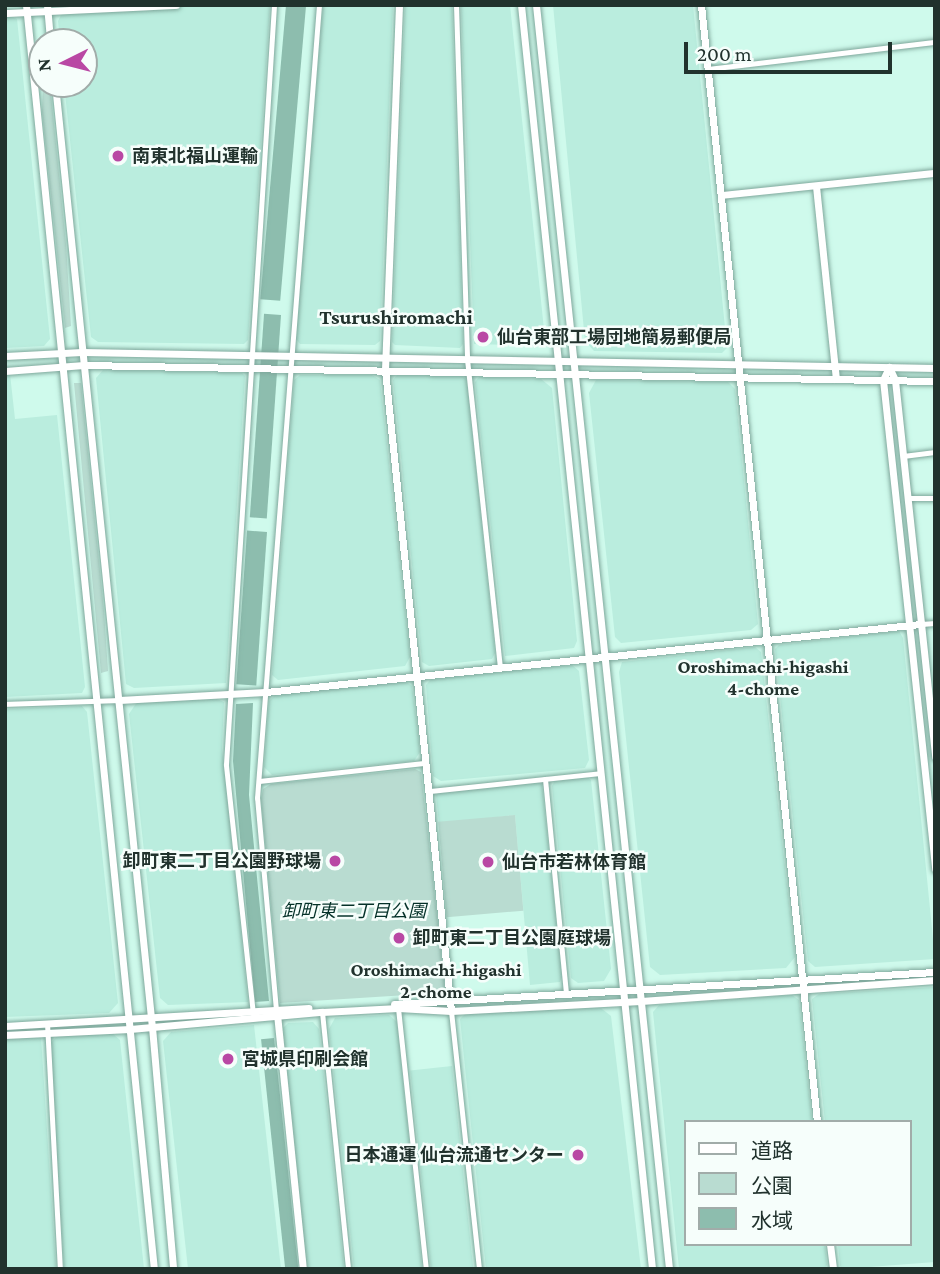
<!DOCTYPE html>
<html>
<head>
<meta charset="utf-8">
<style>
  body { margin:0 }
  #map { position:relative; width:940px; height:1274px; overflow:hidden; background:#cffaec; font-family:"Crimson Pro","Noto Sans JP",serif }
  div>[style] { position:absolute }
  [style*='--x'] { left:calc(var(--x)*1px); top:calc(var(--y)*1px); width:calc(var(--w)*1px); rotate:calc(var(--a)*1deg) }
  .built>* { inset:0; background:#baedde; transform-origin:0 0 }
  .green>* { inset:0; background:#b9dcd1; transform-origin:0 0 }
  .water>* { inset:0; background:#8dbdae; transform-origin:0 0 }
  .roads { filter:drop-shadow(0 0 2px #7ea79b) drop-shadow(0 0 2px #7ea79b) }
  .minor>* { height:5px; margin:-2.5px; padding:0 2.5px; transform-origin:2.5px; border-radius:2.5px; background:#fff }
  .tertiary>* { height:7px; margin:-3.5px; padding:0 3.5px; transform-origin:3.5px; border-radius:3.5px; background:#fff }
  .dots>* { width:19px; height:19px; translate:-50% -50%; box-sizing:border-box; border:4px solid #f6fefb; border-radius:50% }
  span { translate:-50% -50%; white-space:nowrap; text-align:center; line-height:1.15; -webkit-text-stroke:5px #f6fefb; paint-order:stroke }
  .poi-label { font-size:18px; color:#21322d; font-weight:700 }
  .left { translate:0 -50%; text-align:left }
  .right { translate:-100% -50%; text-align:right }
  .park-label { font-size:18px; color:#043128; font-style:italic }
  .neighbourhood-label { font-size:19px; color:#21322d; font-weight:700 }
  .quarter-label { font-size:21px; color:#21322d; font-weight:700 }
  .frame { position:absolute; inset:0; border:7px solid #21322d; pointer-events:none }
  .legend { position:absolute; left:684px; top:1120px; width:228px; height:126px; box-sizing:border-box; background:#f6fefb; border:2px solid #a1aca9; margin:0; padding:9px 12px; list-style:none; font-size:21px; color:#21322d }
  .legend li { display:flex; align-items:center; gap:14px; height:35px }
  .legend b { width:35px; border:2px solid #a1aca9 }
  .north { position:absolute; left:28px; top:28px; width:70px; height:70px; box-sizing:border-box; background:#f6fefb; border:2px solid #a1aca9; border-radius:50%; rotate:264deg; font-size:19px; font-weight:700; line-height:28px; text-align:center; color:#21322d }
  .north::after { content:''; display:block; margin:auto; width:24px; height:32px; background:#b948a4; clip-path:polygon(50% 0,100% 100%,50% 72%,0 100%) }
  .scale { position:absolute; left:684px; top:42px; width:208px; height:32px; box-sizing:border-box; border:4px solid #21322d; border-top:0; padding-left:9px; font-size:21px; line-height:24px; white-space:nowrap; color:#21322d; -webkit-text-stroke:5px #f6fefb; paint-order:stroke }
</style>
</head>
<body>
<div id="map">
  <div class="built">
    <div style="clip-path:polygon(202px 5px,270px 5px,248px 340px,244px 344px,98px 342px,91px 337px,64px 84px,84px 84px,84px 42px,60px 42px,58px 21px,63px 11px)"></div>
    <div style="clip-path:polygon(323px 5px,393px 5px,380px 341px,375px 345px,300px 344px,296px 339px)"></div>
    <div style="clip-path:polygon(405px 5px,452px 5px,463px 344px,460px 348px,395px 345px,392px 342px)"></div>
    <div style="clip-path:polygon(461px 5px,510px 5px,545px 339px,539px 346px,474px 344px)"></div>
    <div style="clip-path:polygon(553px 5px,693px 5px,727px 348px,722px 353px,594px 351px,585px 341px)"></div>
    <div style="clip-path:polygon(5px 14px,17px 19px,50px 339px,44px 346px,5px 348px)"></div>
    <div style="clip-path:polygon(103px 370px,242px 373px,245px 376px,226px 683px,134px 688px,126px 684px,96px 378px)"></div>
    <div style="clip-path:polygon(5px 374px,10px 374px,15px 419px,57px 415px,85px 687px,82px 693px,5px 697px)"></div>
    <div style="clip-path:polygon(300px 375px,372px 375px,380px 380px,410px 657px,405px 666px,278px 680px,272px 675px,294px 380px)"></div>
    <div style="clip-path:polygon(397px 375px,462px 376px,467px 380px,495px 653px,492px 659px,429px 666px,422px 662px,393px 380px)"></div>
    <div style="clip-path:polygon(479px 377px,541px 379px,552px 388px,577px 641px,574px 648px,505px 656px,475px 382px)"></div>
    <div style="clip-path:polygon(596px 380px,728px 382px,735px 389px,758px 624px,751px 630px,621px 643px,615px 637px,589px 393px)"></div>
    <div style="clip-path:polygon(899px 631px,903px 638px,935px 959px,815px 967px,808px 961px,775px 649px,779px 645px)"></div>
    <div style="clip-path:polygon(755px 647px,761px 652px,795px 957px,786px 968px,660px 975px,650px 967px,619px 672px,622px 662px)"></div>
    <div style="clip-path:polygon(572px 665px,579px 671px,589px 760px,585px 768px,441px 781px,433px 776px,426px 685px,431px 679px)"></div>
    <div style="clip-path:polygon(405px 681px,412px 686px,420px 752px,414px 761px,272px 775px,264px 767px,269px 701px,275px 695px)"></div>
    <div style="clip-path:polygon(217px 699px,224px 702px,222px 748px,248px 1002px,168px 1005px,160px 998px,129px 714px,137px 702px)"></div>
    <div style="clip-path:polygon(82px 706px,87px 712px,118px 1003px,109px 1013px,5px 1017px,5px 709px)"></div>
    <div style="clip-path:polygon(586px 776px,591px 780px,611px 969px,604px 981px,578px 983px,571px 978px,552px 786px,555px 780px)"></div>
    <div style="clip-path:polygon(537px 781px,542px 785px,562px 977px,560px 982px,530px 985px,515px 815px,439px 824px,436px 795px,440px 791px)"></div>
    <div style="clip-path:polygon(935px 987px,935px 1262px,843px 1269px,840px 1266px,838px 1244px,910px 1244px,910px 1122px,825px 1122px,812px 999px,819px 994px)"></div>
    <div style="clip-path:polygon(792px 995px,799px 1000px,812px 1122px,686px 1122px,686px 1244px,825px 1244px,827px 1265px,824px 1269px,679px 1269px,653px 1012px,659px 1005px)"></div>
    <div style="clip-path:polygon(597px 1005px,611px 1016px,641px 1269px,486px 1269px,460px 1019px,465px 1014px)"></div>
    <div style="clip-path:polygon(389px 1015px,397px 1022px,422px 1269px,354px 1269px,329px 1029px,335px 1018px)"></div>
    <div style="clip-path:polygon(313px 1022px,319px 1029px,344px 1269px,306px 1269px,283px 1028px,288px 1023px)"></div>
    <div style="clip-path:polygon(254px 1025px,281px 1269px,188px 1269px,163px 1041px,171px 1032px)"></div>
    <div style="clip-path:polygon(112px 1033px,120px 1040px,144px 1269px,64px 1269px,50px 1044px,57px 1036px)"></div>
    <div style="clip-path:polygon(41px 1037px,56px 1269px,5px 1269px,5px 1039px)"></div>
    <div style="left:452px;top:1066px;width:204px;height:42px;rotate:84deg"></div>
  </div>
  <div class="green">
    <div style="clip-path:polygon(43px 84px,50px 84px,66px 244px,71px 326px,65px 328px,42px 111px)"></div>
    <div style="clip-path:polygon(74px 383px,81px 383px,104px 611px,108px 671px,101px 673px)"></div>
    <div style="clip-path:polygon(415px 769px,421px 772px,445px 988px,439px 993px,280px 1003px,261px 799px,263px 789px,271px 784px)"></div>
    <div style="left:515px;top:815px;width:96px;height:77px;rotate:85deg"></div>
  </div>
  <div class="water">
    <div style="left:306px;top:6px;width:296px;height:20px;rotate:95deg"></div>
    <div style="left:281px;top:315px;width:204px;height:17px;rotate:94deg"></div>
    <div style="left:267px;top:532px;width:154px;height:20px;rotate:94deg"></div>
    <div style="clip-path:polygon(253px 703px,249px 795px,269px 1001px,255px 1002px,233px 761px,236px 704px)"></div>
    <div style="left:274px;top:1038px;width:232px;height:13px;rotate:84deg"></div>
  </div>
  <div class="roads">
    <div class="minor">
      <div style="--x:456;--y:5;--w:354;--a:88.2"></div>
      <div style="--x:467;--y:359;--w:311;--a:83.9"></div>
      <div style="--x:708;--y:69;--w:229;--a:-6.8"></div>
      <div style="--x:903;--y:456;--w:32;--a:-7"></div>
      <div style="--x:908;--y:498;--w:27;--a:0"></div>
      <div style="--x:921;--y:624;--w:14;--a:-4"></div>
      <div style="--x:5;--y:704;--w:113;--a:-2"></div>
      <div style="--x:545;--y:779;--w:215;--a:84.4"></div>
      <div style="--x:259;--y:781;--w:168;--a:-6.2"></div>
      <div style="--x:430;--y:791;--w:171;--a:-6"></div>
      <div style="--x:398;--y:1008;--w:262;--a:83.9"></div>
      <div style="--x:276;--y:1010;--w:213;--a:-95.1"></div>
      <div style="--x:257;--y:798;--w:795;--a:-85.53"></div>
      <div style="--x:451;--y:1011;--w:260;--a:83.8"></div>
      <div style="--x:322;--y:1012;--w:258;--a:84.2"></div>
      <div style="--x:253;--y:1014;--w:251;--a:-96.2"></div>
      <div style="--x:226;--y:764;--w:761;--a:-86.38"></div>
      <div style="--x:47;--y:1023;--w:246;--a:87"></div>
    </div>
    <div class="tertiary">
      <div style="--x:26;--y:5;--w:1270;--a:84.22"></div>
      <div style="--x:47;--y:5;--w:37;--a:85"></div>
      <div style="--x:399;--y:5;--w:365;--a:92.2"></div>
      <div style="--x:385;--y:370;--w:644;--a:84.12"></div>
      <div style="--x:521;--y:5;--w:1271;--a:84.08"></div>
      <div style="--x:536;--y:5;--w:1271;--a:83.99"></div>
      <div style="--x:701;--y:5;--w:1123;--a:84.07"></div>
      <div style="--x:5;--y:13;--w:171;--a:-2.7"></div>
      <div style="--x:55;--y:84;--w:948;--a:84.13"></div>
      <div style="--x:152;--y:1027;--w:243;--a:85"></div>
      <div style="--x:816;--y:186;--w:194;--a:84.1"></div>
      <div style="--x:721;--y:195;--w:215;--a:-5.9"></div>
      <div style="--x:5;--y:356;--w:77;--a:-3"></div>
      <div style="--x:82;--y:352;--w:853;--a:1.07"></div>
      <div style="--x:889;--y:367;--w:14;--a:115"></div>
      <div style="--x:883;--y:380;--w:492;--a:83.9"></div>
      <div style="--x:889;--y:367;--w:14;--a:65"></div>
      <div style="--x:895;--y:380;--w:379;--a:83.9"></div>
      <div style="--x:5;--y:371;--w:79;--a:-4.3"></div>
      <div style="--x:84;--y:365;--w:851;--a:1.08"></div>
      <div style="--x:118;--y:700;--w:148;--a:-3.1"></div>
      <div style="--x:266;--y:692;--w:659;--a:-5.93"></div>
      <div style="--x:394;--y:1004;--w:542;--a:-3.39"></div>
      <div style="--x:277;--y:1014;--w:256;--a:84.2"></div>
      <div style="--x:5;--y:1026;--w:304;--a:-3.4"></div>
      <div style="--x:5;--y:1035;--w:125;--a:-2.7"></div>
      <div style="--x:130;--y:1029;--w:193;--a:-5.1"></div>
      <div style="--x:322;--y:1012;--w:76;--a:-3"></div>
      <div style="--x:398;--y:1008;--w:53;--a:3.2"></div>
      <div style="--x:451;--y:1011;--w:190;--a:-3"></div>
      <div style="--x:641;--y:1001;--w:295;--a:-4.1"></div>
      <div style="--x:830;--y:1244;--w:25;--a:83"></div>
    </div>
  </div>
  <div class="dots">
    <div style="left:118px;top:156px;background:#b948a4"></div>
    <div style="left:483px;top:337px;background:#b948a4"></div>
    <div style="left:335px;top:861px;background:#b948a4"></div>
    <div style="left:488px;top:862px;background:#b948a4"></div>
    <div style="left:399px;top:938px;background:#b948a4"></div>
    <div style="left:228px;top:1059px;background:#b948a4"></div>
    <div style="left:578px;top:1155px;background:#b948a4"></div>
  </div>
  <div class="poi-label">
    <span class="left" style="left:132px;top:156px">南東北福山運輸</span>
    <span class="left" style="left:497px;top:337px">仙台東部工場団地簡易郵便局</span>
    <span class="right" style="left:321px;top:861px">卸町東二丁目公園野球場</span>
    <span class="left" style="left:502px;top:862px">仙台市若林体育館</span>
    <span class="left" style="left:413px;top:938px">卸町東二丁目公園庭球場</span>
    <span class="left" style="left:242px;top:1059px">宮城県印刷会館</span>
    <span class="right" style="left:564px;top:1155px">日本通運 仙台流通センター</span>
  </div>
  <div class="park-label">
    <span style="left:354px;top:911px">卸町東二丁目公園</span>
  </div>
  <div class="neighbourhood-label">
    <span style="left:763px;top:678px">Oroshimachi-higashi<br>4-chome</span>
    <span style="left:436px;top:981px">Oroshimachi-higashi<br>2-chome</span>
  </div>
  <div class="quarter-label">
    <span style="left:396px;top:317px">Tsurushiromachi</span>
  </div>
  <div class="frame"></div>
  <ul class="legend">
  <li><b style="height:9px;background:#fff"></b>道路</li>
  <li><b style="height:19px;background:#b9dcd1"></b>公園</li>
  <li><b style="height:19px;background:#8dbdae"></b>水域</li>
  </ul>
  <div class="north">N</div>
  <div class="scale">200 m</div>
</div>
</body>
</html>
